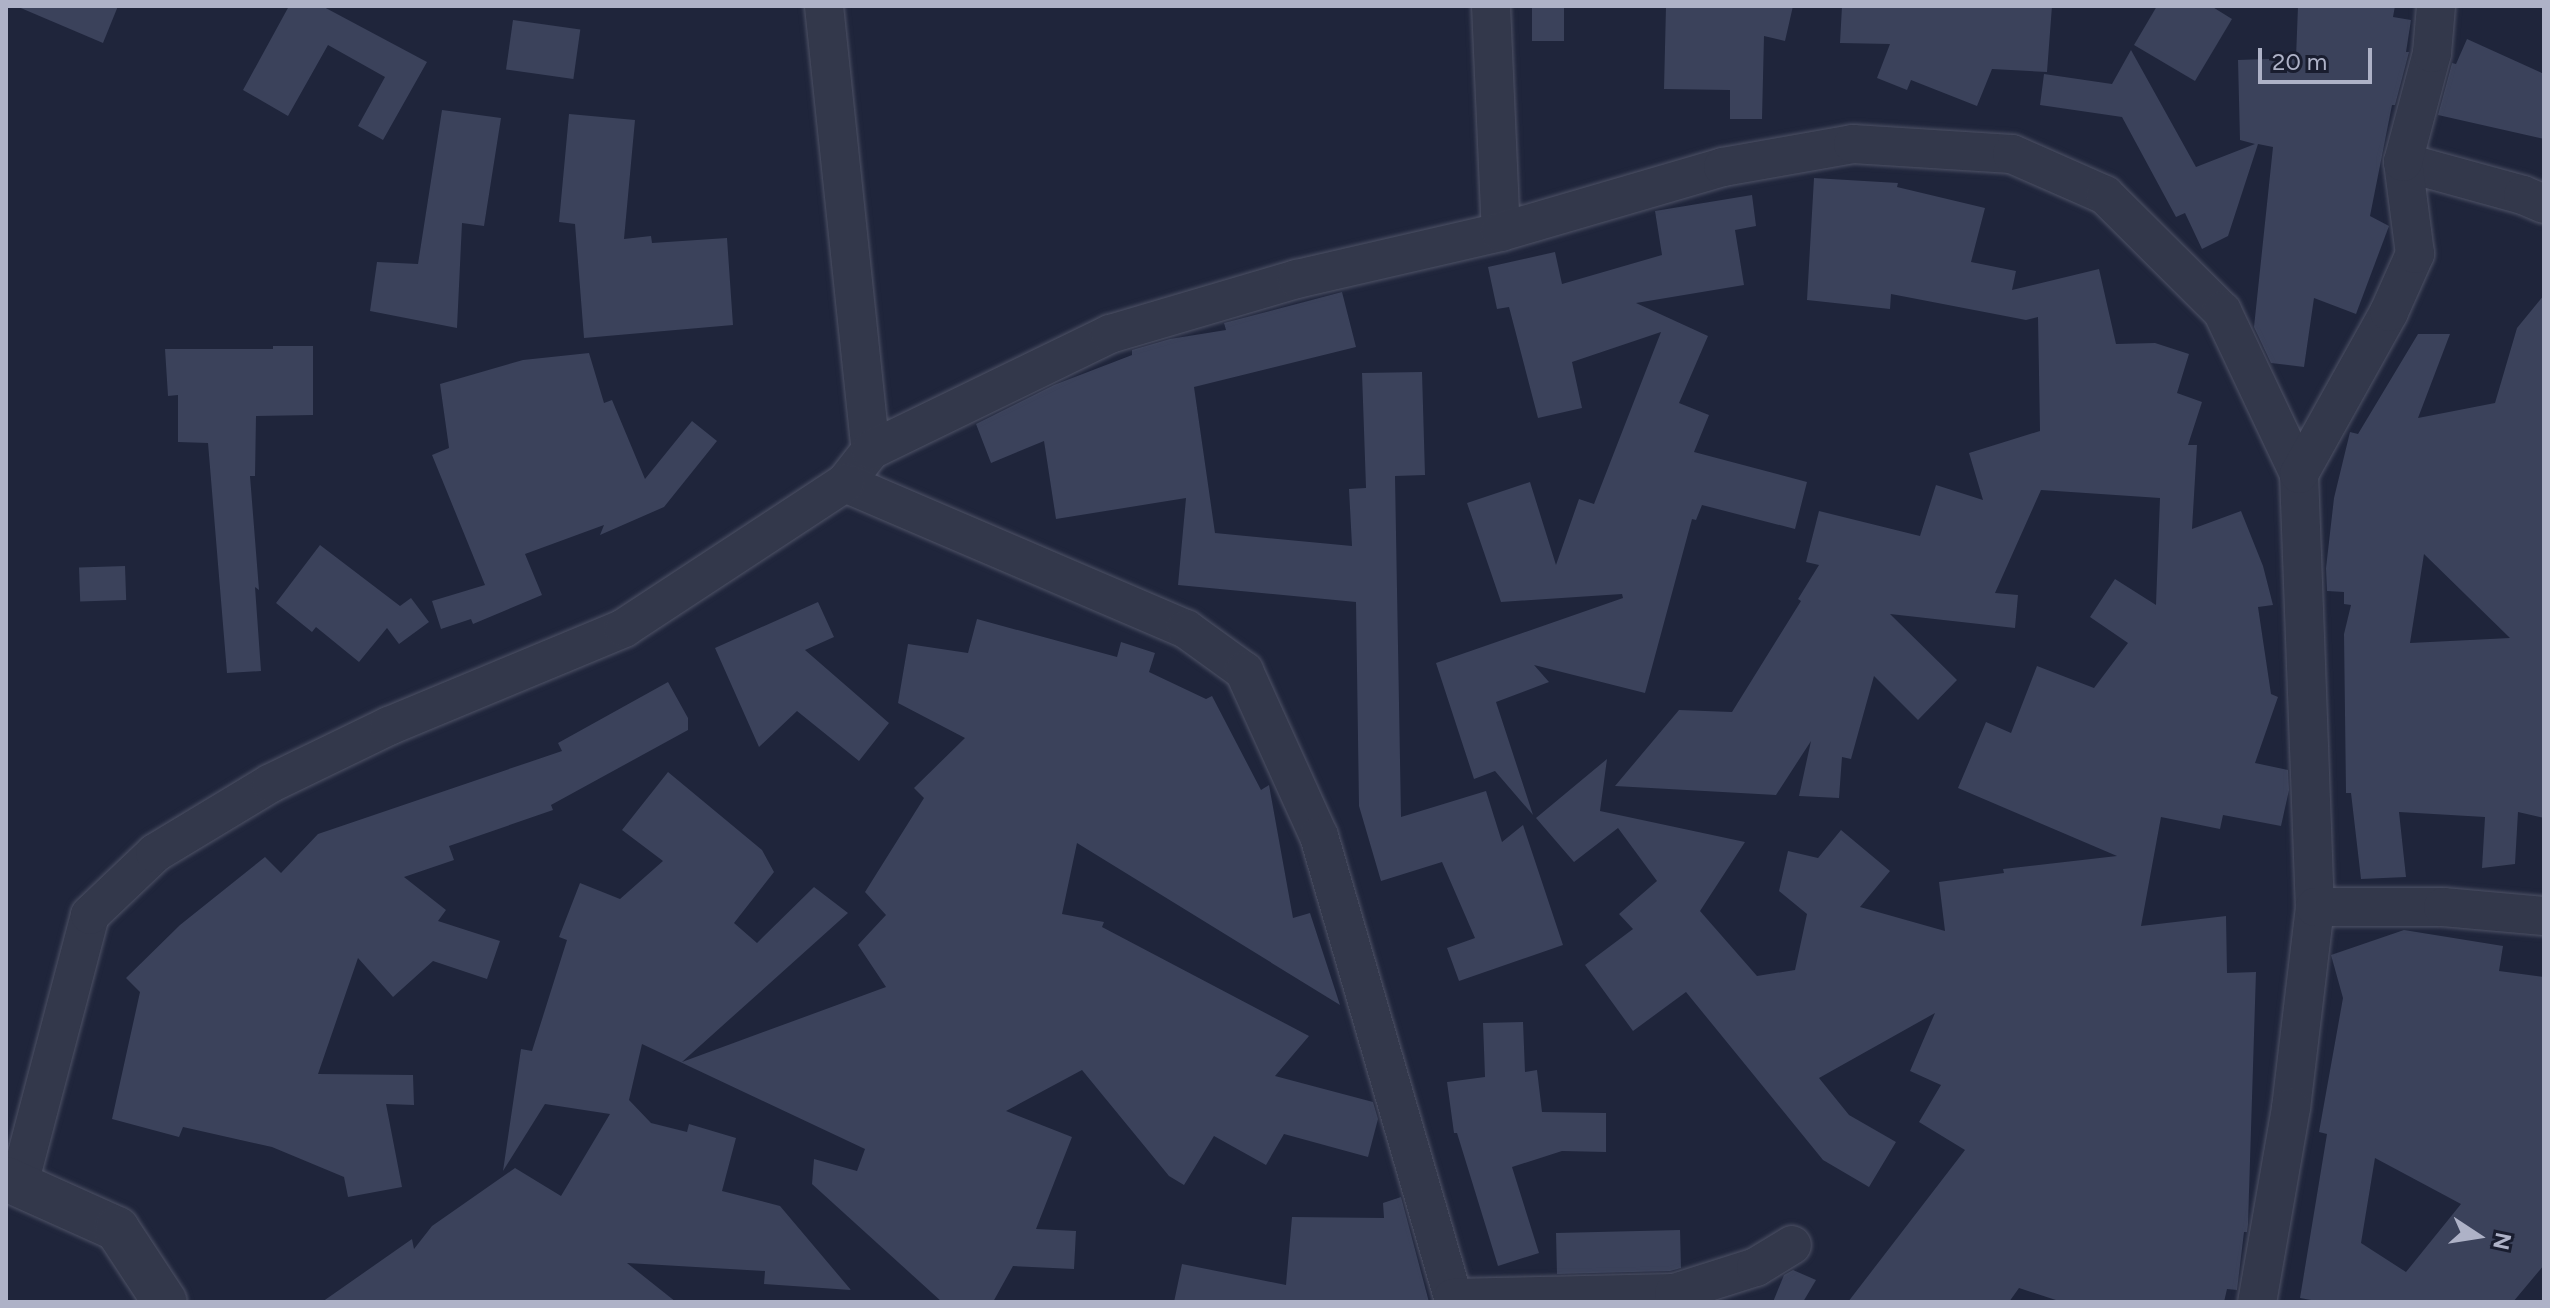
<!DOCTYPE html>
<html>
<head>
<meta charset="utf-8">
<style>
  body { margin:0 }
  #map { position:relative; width:2550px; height:1308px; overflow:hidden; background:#1f253b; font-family:Figtree,sans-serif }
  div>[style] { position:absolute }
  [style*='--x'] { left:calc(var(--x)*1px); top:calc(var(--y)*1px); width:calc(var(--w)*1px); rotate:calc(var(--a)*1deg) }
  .building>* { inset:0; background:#3b425b; transform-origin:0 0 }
  .roads { filter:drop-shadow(0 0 2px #4e5266) drop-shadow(0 0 2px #4e5266) }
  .minor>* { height:38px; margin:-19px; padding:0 19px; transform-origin:19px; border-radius:19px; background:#33384b }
  .tertiary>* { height:44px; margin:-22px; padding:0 22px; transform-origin:22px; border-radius:22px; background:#33384b }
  span { translate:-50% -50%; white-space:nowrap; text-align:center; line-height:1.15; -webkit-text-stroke:7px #191d2f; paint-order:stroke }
  .frame { position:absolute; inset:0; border:8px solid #aeb2c7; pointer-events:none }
  .north { position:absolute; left:2438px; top:1196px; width:80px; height:80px; -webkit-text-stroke:6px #191d2f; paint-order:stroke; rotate:102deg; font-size:22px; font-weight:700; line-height:32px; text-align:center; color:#aeb2c7 }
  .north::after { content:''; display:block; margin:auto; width:28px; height:36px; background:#aeb2c7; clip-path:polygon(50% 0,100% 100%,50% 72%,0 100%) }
  .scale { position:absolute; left:2258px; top:48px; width:114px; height:36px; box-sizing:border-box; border:4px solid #aeb2c7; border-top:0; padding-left:10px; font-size:24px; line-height:28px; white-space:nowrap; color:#aeb2c7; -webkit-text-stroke:6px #191d2f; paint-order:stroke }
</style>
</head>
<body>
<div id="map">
  <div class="building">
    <div style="clip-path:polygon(16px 6px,118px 6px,103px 43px)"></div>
    <div style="clip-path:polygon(289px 6px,322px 6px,427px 62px,383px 140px,358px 126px,385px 77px,328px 45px,288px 116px,243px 90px)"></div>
    <div style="left:1532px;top:6px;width:32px;height:35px"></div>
    <div style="clip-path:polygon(1666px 6px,1793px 6px,1785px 41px,1764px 36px,1762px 119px,1730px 119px,1730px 90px,1664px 89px)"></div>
    <div style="clip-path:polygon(1842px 6px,2052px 6px,2047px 72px,1992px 69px,1977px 106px,1911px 80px,1907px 90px,1877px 78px,1890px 44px,1840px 43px)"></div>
    <div style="clip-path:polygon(2157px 6px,2211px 6px,2232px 19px,2195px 81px,2134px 45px)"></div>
    <div style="clip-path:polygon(2298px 6px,2395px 6px,2393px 17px,2411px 20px,2406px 52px,2409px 52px,2395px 105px,2392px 105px,2370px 216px,2389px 226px,2356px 314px,2314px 298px,2304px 367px,2271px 363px,2254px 327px,2273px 147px,2258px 144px,2228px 236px,2202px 249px,2185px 213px,2176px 217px,2122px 117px,2040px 105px,2044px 74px,2112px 84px,2131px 50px,2196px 167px,2255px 144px,2240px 140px,2238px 60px,2296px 58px)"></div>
    <div style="left:513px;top:20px;width:68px;height:50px;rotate:8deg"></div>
    <div style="clip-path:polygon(2467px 39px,2544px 74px,2544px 139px,2438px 115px,2452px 63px,2456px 64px)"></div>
    <div style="clip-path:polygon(442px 110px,501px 118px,484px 226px,462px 223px,457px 328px,370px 311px,377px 262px,418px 264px)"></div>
    <div style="clip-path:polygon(569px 114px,635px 120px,624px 239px,651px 236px,652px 243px,727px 238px,733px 325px,584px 338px,575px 224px,559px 222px)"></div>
    <div style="clip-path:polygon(1814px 178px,1898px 183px,1897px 187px,1985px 208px,1971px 262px,2016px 271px,2012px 290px,2099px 269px,2116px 344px,2155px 343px,2189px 354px,2177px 393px,2202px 402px,2188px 445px,2197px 445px,2192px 529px,2241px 511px,2263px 566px,2273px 605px,2258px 607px,2271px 694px,2278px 697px,2255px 763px,2288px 770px,2289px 790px,2281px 826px,2223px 815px,2220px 829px,2161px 817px,2141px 926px,2226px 916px,2227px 973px,2256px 972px,2248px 1224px,2247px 1232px,2244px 1232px,2237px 1290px,2227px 1289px,2224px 1302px,2062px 1302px,2019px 1288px,2009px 1302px,1848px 1302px,1965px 1150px,1919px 1122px,1941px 1085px,1910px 1071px,1935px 1013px,1819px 1078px,1849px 1115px,1896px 1142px,1869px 1187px,1823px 1160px,1686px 992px,1633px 1031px,1585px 965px,1633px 929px,1619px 914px,1657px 881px,1618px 828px,1574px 862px,1536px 818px,1607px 759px,1600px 811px,1745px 842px,1700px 911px,1757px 976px,1795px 970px,1807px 914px,1779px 891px,1788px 851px,1818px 858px,1841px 830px,1890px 871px,1860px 907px,1945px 931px,1939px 882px,2004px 873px,2003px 869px,2117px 856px,1958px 788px,1986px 722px,2011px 733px,2037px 666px,2094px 688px,2128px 643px,2090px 617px,2115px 579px,2156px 605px,2160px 498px,2041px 490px,1995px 593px,2018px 595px,2015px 628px,1890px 614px,1957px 680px,1918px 720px,1874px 676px,1851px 759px,1842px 757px,1839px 798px,1799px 796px,1811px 741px,1776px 795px,1615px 786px,1679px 710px,1732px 712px,1801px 601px,1798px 599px,1819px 565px,1806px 562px,1819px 511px,1920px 536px,1936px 485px,1983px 500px,1969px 453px,2040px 431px,2038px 317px,2026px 320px,1891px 294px,1890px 309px,1807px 300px)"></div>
    <div style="clip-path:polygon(1752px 195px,1756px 226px,1735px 230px,1744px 285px,1636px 303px,1708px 336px,1679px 403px,1709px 415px,1694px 452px,1807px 482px,1795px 529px,1702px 505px,1696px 520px,1692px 519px,1645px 693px,1534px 665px,1549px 682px,1496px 702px,1533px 815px,1495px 771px,1474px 779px,1436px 663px,1623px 598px,1622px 594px,1501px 602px,1467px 503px,1530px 482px,1556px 565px,1579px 499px,1594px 504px,1661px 332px,1572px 362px,1582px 408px,1538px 418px,1509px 307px,1497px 309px,1488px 267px,1555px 252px,1562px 284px,1662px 255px,1655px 211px)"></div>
    <div style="clip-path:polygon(1342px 292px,1356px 347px,1194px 387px,1215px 533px,1352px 546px,1349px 489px,1366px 488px,1362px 373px,1422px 372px,1425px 475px,1395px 476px,1401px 817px,1486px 791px,1502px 842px,1523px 825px,1563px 945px,1459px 981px,1447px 948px,1475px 938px,1442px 862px,1381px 881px,1359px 806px,1356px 602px,1178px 585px,1186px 498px,1056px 519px,1044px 441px,991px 463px,976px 424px,1054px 385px,1132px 355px,1132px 350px,1170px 339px,1226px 330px,1224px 323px)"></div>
    <div style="clip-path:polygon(evenodd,2544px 295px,2544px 818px,2518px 812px,2515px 864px,2482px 868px,2485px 817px,2399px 812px,2406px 877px,2361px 879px,2351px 793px,2346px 793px,2344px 634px,2351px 605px,2344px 604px,2344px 592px,2327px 591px,2326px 568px,2334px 498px,2350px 432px,2358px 434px,2418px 334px,2450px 334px,2418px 418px,2495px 403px,2517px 328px,2544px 295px,2424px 554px,2510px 638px,2410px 643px,2424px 554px)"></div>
    <div style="clip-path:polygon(273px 346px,313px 346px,313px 415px,256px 416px,255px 476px,250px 476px,259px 590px,255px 587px,261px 671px,227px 673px,208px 443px,178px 442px,178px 395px,168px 396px,165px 349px,273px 349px)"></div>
    <div style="clip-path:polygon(589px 353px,604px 403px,612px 400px,645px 479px,692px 421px,717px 441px,664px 507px,600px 535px,604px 525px,525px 554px,542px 595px,473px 624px,471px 619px,441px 629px,432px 601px,485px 585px,432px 455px,449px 448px,440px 384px,523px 360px)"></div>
    <div style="clip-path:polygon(320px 545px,400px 606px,411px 598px,429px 622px,399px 644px,387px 628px,359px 662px,316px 627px,312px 632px,276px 603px)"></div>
    <div style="left:125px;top:566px;width:34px;height:46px;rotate:88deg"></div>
    <div style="clip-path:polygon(818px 602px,834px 637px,805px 650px,889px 723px,859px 761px,797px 711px,759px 747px,715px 648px)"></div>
    <div style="clip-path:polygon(977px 619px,1117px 657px,1121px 642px,1155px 653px,1149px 672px,1206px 699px,1212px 696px,1261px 790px,1269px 785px,1293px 918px,1310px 913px,1340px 1005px,1077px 843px,1062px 914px,1104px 922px,1102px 927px,1309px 1036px,1275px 1076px,1373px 1102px,1378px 1119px,1368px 1157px,1284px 1134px,1266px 1165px,1214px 1136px,1184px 1185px,1169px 1176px,1082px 1070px,1006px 1111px,1072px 1137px,1036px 1229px,1076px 1231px,1074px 1269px,1013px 1266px,993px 1302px,942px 1302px,812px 1184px,814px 1159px,857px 1171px,865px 1149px,642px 1044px,629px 1100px,651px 1123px,687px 1132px,689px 1124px,736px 1138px,722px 1191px,780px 1206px,851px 1290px,764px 1284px,765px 1271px,627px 1263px,676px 1302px,322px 1302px,412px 1239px,414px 1249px,432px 1226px,515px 1168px,561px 1196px,610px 1114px,545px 1104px,503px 1171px,521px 1049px,532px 1051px,567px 940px,559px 937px,580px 883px,620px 899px,663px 861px,622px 830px,668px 772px,762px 850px,774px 872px,734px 923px,757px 943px,814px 887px,848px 913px,682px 1062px,886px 987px,858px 945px,886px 915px,865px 892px,924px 798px,914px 788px,965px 738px,898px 703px,908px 644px,968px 653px)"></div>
    <div style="clip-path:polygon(668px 682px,688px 718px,688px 730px,551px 805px,553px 810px,449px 846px,454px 860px,404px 877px,446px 910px,438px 921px,500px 941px,487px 979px,433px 961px,393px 997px,358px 958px,318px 1074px,413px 1075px,414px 1105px,386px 1104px,402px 1187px,348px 1197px,344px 1177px,272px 1147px,183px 1127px,179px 1137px,112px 1119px,140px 992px,126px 978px,180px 925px,265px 857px,281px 873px,318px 834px,562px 751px,558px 743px)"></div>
    <div style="clip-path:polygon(evenodd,2404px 930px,2503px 946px,2499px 971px,2544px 977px,2544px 1265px,2513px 1302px,2322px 1302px,2300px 1298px,2327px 1134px,2319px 1132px,2343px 998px,2331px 955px,2404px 930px,2375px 1158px,2461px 1204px,2406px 1272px,2361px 1243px,2375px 1158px)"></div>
    <div style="clip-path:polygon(1523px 1022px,1525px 1072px,1537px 1070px,1542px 1112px,1606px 1113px,1606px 1152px,1562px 1151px,1512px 1167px,1539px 1253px,1498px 1266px,1457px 1133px,1454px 1133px,1447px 1082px,1485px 1077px,1483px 1023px)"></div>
    <div style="clip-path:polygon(1401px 1197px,1429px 1302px,1174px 1302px,1182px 1264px,1286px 1285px,1292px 1217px,1384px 1218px,1383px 1203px)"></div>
    <div style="clip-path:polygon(1680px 1230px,1681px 1268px,1670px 1271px,1557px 1274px,1556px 1233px)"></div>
    <div style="clip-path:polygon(1793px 1270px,1816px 1280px,1803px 1302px,1773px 1302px,1784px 1275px)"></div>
  </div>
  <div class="roads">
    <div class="minor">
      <div style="--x:824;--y:6;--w:446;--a:84"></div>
      <div style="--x:871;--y:450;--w:42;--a:128.2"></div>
      <div style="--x:845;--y:483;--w:371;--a:23.2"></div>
      <div style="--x:1186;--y:629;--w:72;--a:35.9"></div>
      <div style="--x:1244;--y:671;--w:181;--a:65.6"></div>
      <div style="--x:1319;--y:836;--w:485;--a:73.8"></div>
      <div style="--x:1491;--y:6;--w:226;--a:87.5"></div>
      <div style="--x:2403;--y:162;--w:124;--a:15.4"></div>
      <div style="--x:2523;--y:195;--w:23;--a:23"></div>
      <div style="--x:871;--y:450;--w:266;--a:-25.9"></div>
      <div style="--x:1110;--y:334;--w:195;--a:-16.4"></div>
      <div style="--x:1297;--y:279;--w:209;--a:-13"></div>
      <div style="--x:1501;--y:232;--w:231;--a:-16.3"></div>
      <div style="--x:1723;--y:167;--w:132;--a:-10"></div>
      <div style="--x:1853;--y:144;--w:159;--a:3.6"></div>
      <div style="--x:2012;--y:154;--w:102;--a:23.8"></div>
      <div style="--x:2105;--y:195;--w:165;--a:44.8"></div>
      <div style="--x:2222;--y:311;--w:180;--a:64.7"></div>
      <div style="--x:2299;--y:474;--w:433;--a:87.9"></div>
      <div style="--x:2315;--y:907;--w:202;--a:96.8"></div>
      <div style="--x:2291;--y:1108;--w:197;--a:99.9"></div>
      <div style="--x:2299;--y:474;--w:185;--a:-60.9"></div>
      <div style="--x:2389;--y:312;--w:64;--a:-65.9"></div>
      <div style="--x:2415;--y:254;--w:93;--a:-97.4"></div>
      <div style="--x:2403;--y:162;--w:113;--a:-75.1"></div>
      <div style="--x:2432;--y:53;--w:47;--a:-85.1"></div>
      <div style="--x:2315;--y:907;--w:128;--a:0"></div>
      <div style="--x:2443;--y:907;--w:101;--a:5.1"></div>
      <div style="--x:19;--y:1184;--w:278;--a:-75.2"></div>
      <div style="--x:90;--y:915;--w:90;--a:-43.6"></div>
      <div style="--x:155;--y:853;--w:135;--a:-31.1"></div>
      <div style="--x:271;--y:783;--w:131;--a:-25.8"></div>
      <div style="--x:389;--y:726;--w:255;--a:-22.6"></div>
      <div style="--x:624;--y:628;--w:264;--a:-33.3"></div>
      <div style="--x:1453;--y:1298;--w:221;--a:-1.3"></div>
      <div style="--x:1674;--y:1293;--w:86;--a:-17.6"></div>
      <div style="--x:1756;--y:1267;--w:42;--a:-31.4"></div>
    </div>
    <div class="tertiary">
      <div style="--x:6;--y:1179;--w:122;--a:24.2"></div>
      <div style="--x:117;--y:1229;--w:87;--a:56.7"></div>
    </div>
  </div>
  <div class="frame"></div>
  <div class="north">N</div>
  <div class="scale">20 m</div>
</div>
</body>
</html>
